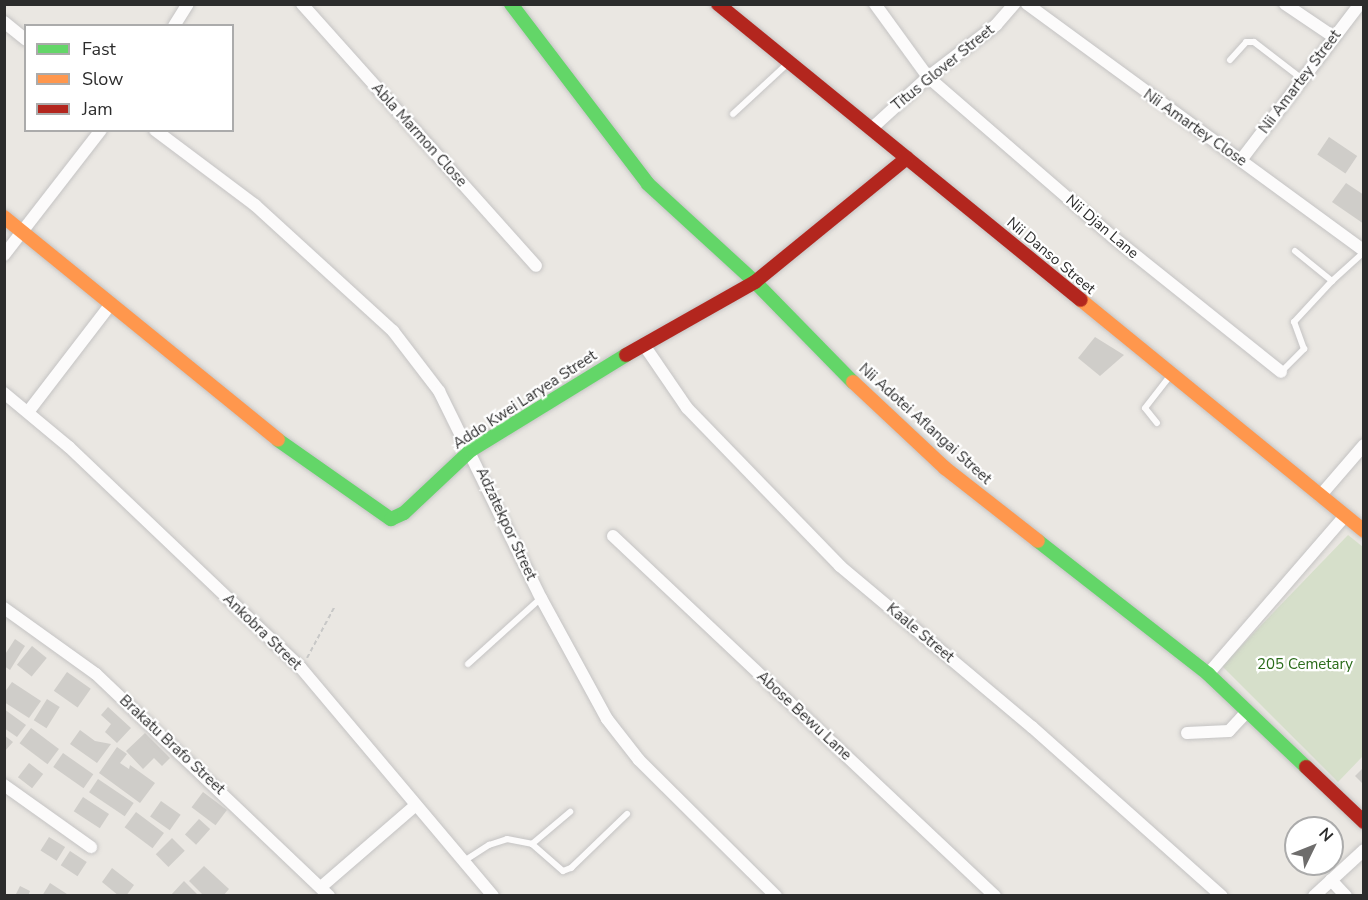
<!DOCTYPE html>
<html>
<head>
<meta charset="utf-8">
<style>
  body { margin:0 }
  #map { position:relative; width:1368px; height:900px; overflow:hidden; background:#eae7e2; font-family:"Nunito Sans",sans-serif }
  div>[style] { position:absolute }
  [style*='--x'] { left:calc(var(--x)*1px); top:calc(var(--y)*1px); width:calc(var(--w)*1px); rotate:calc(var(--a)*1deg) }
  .cemetery>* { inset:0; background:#d6dfca }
  .building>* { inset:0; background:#cfcdc9; transform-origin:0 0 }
  .path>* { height:2px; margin-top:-1px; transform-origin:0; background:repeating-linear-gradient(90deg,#c8c8c7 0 4.5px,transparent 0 7.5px) }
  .roads { filter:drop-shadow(0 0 2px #c4c3c3) drop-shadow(0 0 2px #c4c3c3) }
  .lane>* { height:6px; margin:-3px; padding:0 3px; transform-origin:3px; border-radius:3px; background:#fcfbfb }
  .street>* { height:12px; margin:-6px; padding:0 6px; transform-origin:6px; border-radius:6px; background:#fcfbfb }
  .fast>* { height:14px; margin:-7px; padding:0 7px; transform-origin:7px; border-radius:7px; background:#63d668 }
  .slow>* { height:14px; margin:-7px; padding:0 7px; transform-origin:7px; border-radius:7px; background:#ff974d }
  .jam>* { height:14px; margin:-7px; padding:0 7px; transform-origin:7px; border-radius:7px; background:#b3261e }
  span { translate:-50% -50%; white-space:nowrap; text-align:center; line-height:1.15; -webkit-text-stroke:4.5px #fff; paint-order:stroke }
  .street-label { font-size:15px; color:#2c2c2c }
  .park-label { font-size:15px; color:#2a6b1a }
  .frame { position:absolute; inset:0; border:6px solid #2c2c2c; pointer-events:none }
  .legend { position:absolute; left:24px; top:24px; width:210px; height:108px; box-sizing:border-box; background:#fff; border:2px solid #ababab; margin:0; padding:8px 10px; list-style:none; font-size:18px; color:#2c2c2c }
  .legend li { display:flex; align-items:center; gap:12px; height:30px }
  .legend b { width:30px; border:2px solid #ababab }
  .north { position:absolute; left:1284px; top:816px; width:60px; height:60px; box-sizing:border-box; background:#fff; border:2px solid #ababab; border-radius:50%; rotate:47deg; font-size:16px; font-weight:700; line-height:24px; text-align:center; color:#2c2c2c }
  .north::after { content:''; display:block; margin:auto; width:21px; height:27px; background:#6e6d6c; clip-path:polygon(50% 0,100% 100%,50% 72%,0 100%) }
</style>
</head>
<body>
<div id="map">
  <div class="cemetery">
    <div style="clip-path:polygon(1348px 535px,1363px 547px,1363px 756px,1338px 782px,1222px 666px)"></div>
  </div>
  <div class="building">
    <div style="left:1329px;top:137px;width:34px;height:21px;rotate:34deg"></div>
    <div style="clip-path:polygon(1346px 183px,1364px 195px,1364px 224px,1332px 202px)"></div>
    <div style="clip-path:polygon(1095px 337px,1124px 355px,1100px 376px,1078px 358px)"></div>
    <div style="clip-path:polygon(15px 639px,25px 646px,10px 670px,4px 666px,4px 656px)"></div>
    <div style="left:32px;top:646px;width:19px;height:24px;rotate:39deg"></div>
    <div style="left:67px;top:672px;width:29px;height:23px;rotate:35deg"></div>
    <div style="clip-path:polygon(12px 682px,41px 701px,29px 718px,4px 702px,4px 693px)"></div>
    <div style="left:47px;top:699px;width:15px;height:25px;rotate:32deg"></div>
    <div style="clip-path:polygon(108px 707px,131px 728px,117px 743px,105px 732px,111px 724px,101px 715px)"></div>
    <div style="clip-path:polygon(4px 709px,26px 725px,17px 737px,4px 728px)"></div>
    <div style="left:31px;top:728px;width:35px;height:19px;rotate:37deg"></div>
    <div style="clip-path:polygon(80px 730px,95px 741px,111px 744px,97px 763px,70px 744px)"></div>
    <div style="clip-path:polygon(145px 733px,170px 758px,162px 766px,154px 758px,143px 769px,126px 751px)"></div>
    <div style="clip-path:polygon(4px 735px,13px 742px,4px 752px)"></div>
    <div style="clip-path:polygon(117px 747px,127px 754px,120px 763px,129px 769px,130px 765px,155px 783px,140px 803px,99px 773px)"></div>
    <div style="left:63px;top:753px;width:37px;height:17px;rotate:35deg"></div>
    <div style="left:29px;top:763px;width:18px;height:18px;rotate:38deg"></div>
    <div style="clip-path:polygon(1364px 767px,1364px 785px,1355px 776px)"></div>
    <div style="left:98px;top:779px;width:43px;height:16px;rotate:34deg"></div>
    <div style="left:203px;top:792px;width:30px;height:19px;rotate:37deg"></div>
    <div style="left:83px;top:797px;width:31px;height:17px;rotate:33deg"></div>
    <div style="left:161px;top:801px;width:24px;height:19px;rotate:35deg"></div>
    <div style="left:136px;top:812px;width:35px;height:19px;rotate:37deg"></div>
    <div style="left:199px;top:819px;width:15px;height:21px;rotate:42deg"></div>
    <div style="left:49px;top:837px;width:19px;height:16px;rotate:32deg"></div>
    <div style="left:172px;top:838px;width:18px;height:23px;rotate:45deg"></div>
    <div style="left:70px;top:851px;width:20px;height:17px;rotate:33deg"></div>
    <div style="clip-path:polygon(204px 866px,229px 889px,223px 896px,204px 896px,189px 881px)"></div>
    <div style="clip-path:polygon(112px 868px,134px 885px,126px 896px,119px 896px,102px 882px)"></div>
    <div style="clip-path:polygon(184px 881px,199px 896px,170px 896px)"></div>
    <div style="clip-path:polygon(50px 883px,70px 896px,42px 896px)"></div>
    <div style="clip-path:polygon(20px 886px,30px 891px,28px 896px,15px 896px)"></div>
  </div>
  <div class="path">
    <div style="--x:307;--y:658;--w:59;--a:-61.7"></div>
  </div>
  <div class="roads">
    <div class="lane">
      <div style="--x:1230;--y:60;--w:24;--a:-48"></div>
      <div style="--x:1246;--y:42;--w:8;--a:0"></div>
      <div style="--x:1254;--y:42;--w:61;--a:37.6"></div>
      <div style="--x:733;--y:114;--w:74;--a:-42.8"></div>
      <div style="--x:1295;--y:251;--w:48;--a:39"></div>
      <div style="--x:1332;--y:281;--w:43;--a:-42.2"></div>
      <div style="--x:1281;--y:372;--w:33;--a:-45"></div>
      <div style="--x:1304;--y:349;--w:29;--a:-110"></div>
      <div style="--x:1294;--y:322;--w:56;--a:-47.2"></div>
      <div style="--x:1157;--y:423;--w:19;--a:-129"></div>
      <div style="--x:1145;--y:408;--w:41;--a:-52"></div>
      <div style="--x:468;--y:664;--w:98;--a:-42.1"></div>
      <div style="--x:532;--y:844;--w:41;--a:41.1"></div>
      <div style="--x:563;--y:871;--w:9;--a:-21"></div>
      <div style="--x:571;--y:868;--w:78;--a:-44"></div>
      <div style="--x:464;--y:861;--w:30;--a:-33"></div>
      <div style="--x:489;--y:845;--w:19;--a:-18"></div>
      <div style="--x:507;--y:839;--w:25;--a:11"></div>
      <div style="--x:532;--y:844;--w:50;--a:-40.1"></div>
    </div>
    <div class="street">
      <div style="--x:302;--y:4;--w:351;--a:48.2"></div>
      <div style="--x:875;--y:4;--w:90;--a:54"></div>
      <div style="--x:928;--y:77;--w:246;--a:40.9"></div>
      <div style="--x:1114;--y:238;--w:214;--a:38.7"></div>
      <div style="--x:1027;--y:4;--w:418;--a:36.2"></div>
      <div style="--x:1285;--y:4;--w:59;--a:34"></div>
      <div style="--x:4;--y:22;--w:28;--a:39"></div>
      <div style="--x:174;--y:26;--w:26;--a:-58"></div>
      <div style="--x:871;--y:129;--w:77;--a:-42.4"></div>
      <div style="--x:928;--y:77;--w:86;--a:-37.4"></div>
      <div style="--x:996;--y:25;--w:28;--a:-49"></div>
      <div style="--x:155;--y:130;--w:125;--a:36.9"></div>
      <div style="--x:255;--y:205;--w:187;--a:42.4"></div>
      <div style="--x:393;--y:331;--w:76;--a:52.5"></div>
      <div style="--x:439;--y:391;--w:231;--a:63.8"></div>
      <div style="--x:541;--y:598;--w:138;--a:61.4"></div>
      <div style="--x:607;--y:719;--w:52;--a:52"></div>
      <div style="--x:639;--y:760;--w:193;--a:44.8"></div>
      <div style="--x:1241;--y:160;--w:196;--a:-52.7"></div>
      <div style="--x:4;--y:255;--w:158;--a:-52.2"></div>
      <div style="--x:644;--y:345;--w:76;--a:55.7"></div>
      <div style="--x:687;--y:408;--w:220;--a:45.9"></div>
      <div style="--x:840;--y:566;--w:251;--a:40"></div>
      <div style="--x:1032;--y:727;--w:254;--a:41.7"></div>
      <div style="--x:4;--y:393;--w:85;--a:39.7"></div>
      <div style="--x:69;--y:447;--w:320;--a:43.6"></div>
      <div style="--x:301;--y:668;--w:298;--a:49.9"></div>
      <div style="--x:28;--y:412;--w:136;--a:-52.5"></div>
      <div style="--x:1320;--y:496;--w:67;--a:-49.2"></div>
      <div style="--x:613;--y:536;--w:525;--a:43.3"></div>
      <div style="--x:4;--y:608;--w:113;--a:35.7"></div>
      <div style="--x:96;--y:674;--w:322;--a:43.6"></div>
      <div style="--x:1208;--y:674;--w:209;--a:-49.1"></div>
      <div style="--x:1187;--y:733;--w:42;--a:-2.7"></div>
      <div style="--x:1229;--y:731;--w:25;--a:-47"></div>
      <div style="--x:4;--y:785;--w:107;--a:35.5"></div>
      <div style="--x:1331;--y:880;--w:22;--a:47"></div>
      <div style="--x:321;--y:887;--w:125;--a:-40.8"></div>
      <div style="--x:1314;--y:896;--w:68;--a:-42.6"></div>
    </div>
    <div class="fast">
      <div style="--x:511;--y:4;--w:226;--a:52.7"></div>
      <div style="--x:648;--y:184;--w:145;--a:42.5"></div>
      <div style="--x:755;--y:282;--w:140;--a:45.6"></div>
      <div style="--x:278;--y:440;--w:138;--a:35"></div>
      <div style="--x:391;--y:519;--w:14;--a:-25"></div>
      <div style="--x:404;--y:513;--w:92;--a:-43.2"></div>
      <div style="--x:471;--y:450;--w:182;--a:-31.5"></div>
      <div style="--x:1038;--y:541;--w:216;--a:38"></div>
      <div style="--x:1208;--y:674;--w:135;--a:43.5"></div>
    </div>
    <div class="slow">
      <div style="--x:4;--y:217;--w:353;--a:39.1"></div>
      <div style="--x:1081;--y:300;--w:365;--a:39.2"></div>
      <div style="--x:853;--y:382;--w:126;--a:43.1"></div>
      <div style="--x:945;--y:468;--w:118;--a:38.1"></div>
    </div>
    <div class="jam">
      <div style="--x:718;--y:4;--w:468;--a:39.2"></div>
      <div style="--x:626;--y:355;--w:148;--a:-29.5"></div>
      <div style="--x:755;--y:282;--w:196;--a:-39.2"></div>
      <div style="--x:1306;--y:767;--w:80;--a:43.5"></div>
    </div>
  </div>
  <div class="street-label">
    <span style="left:943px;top:68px;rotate:-39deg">Titus Glover Street</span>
    <span style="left:1300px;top:82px;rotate:-53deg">Nii Amartey Street</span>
    <span style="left:1195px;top:128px;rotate:35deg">Nii Amartey Close</span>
    <span style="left:419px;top:135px;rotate:48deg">Abla Marmon Close</span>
    <span style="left:1102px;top:227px;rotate:40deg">Nii Djan Lane</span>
    <span style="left:1051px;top:256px;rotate:40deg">Nii Danso Street</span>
    <span style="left:525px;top:400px;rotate:-33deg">Addo Kwei Laryea Street</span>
    <span style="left:925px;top:424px;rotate:42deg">Nii Adotei Aflangai Street</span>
    <span style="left:506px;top:524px;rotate:65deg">Adzatekpor Street</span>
    <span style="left:262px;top:632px;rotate:44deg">Ankobra Street</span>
    <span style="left:920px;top:633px;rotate:40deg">Kaale Street</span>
    <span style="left:804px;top:716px;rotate:43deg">Abose Bewu Lane</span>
    <span style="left:172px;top:745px;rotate:43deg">Brakatu Brafo Street</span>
  </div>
  <div class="park-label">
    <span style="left:1305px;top:665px">205 Cemetary</span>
  </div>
  <div class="frame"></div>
  <ul class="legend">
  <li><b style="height:8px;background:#63d668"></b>Fast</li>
  <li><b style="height:8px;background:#ff974d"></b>Slow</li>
  <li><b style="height:8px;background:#b3261e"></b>Jam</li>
  </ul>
  <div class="north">N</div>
</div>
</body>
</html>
